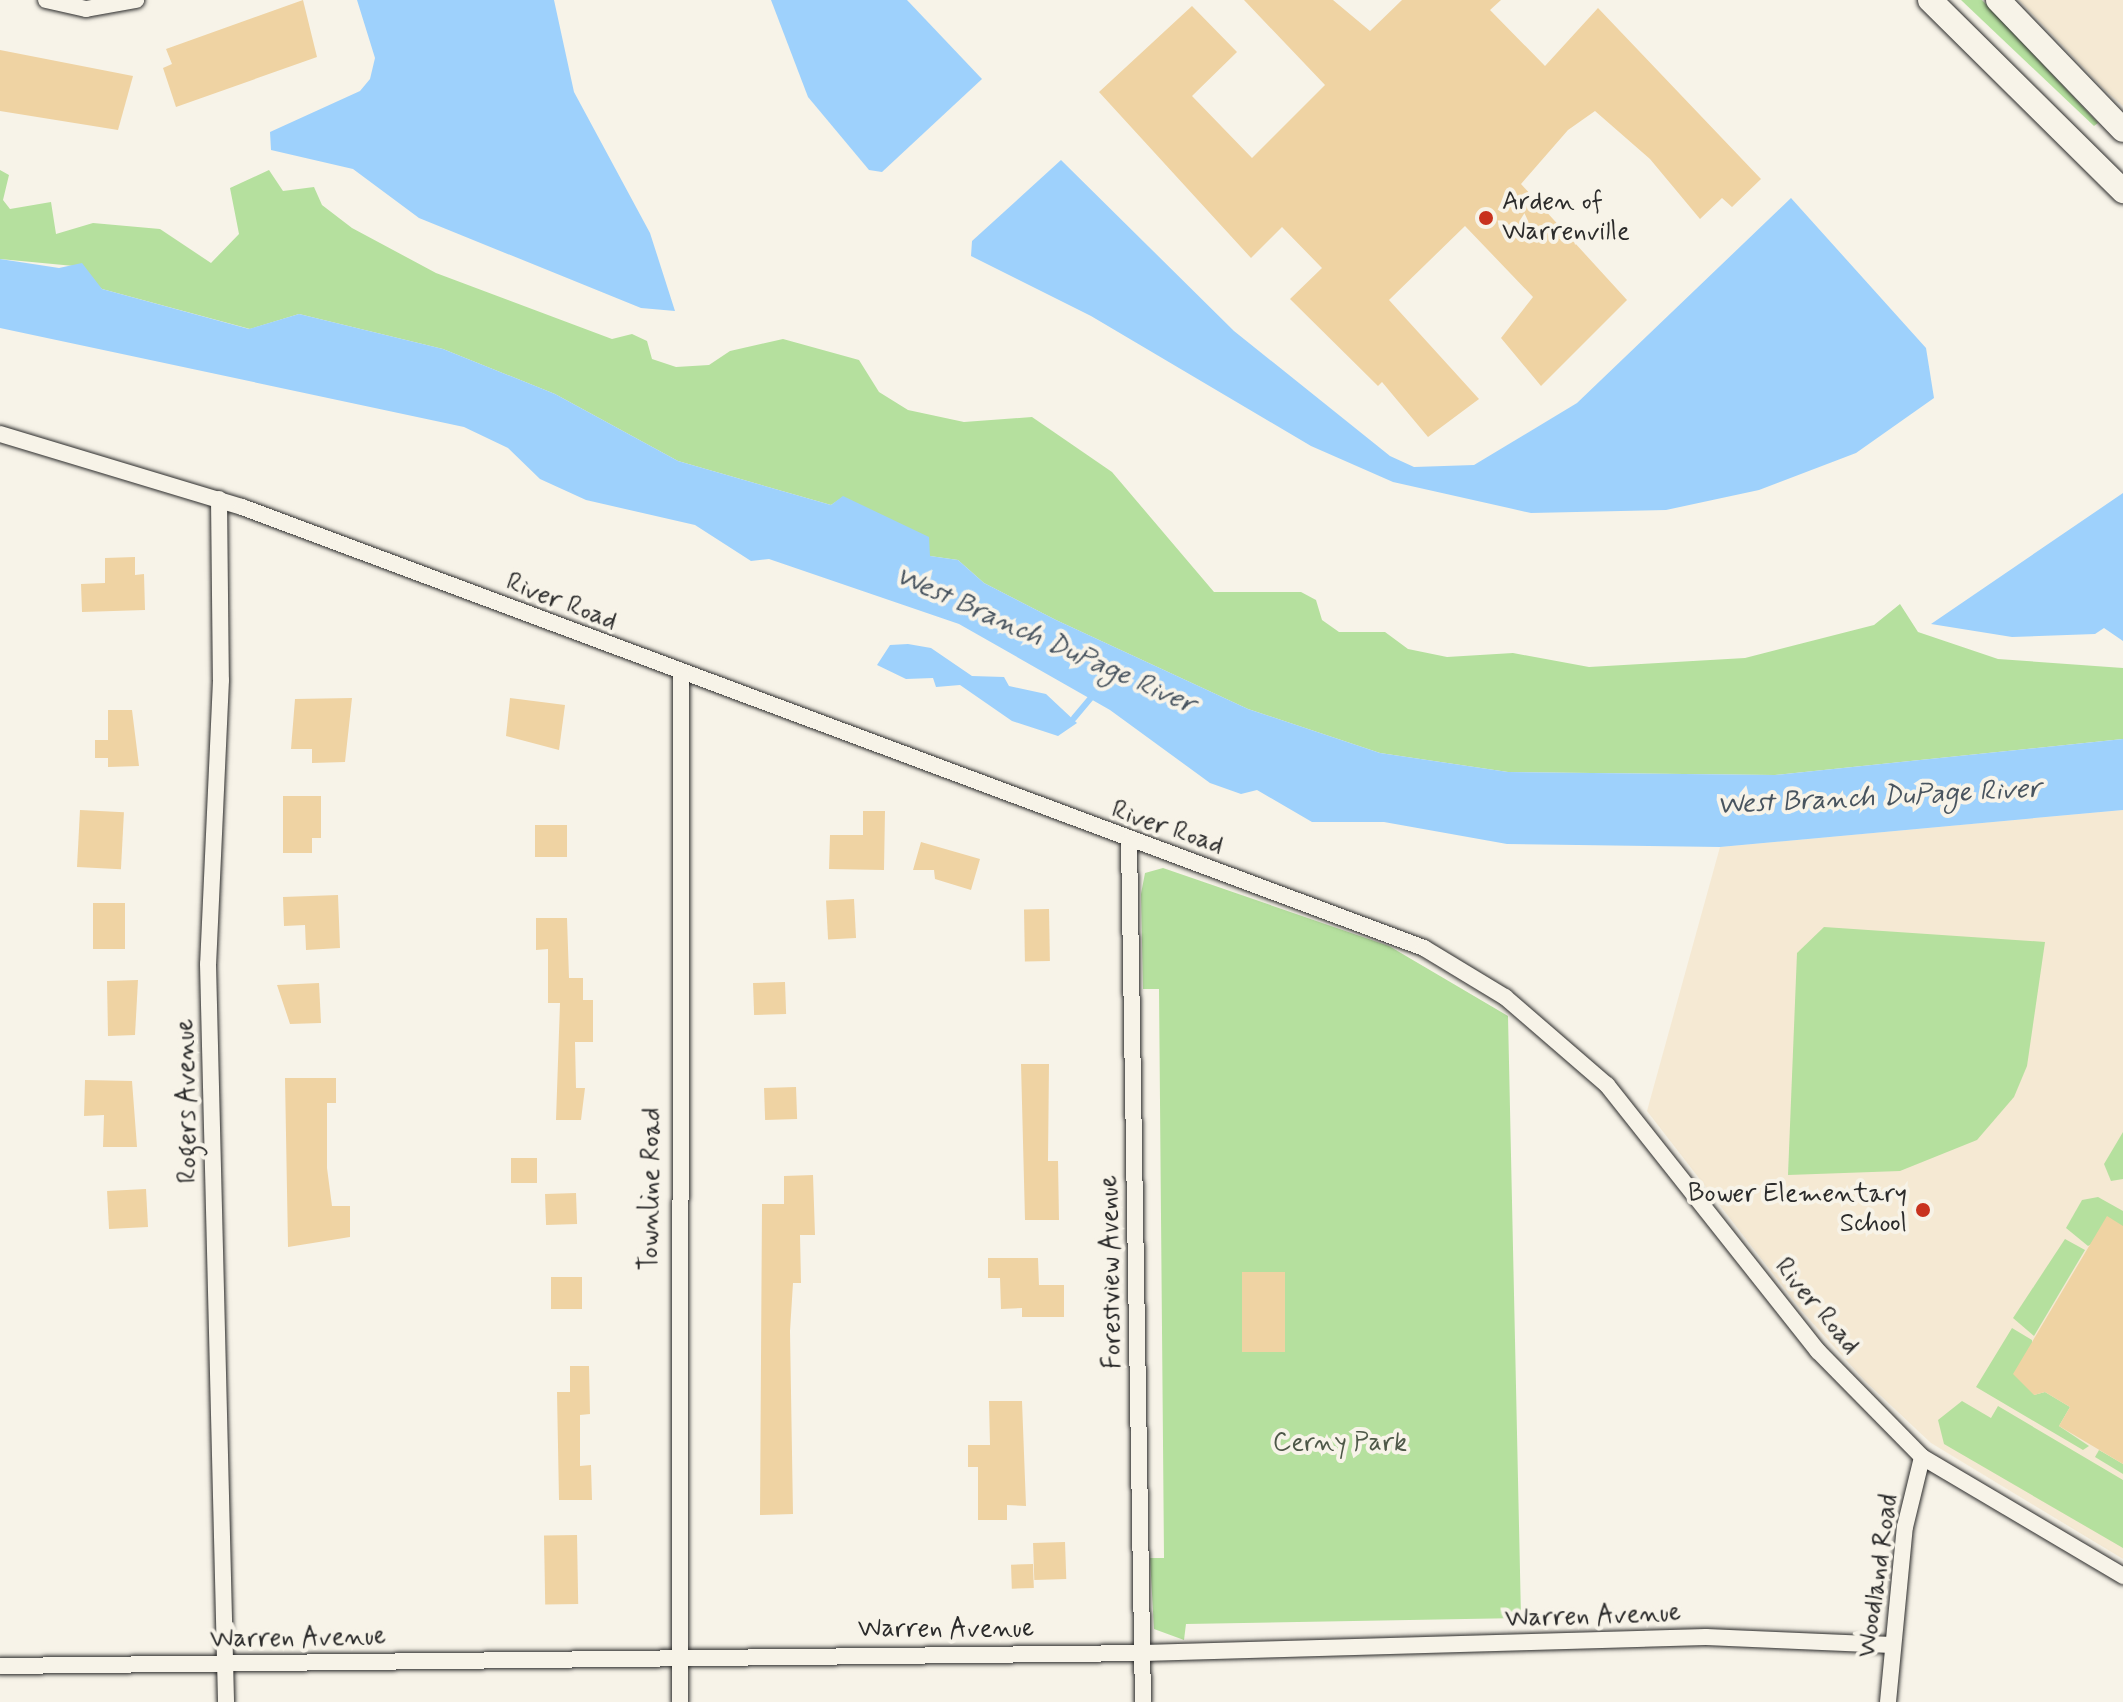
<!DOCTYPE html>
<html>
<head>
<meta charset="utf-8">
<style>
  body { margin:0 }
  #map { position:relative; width:2123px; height:1702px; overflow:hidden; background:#f7f3e8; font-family:Mynerve,sans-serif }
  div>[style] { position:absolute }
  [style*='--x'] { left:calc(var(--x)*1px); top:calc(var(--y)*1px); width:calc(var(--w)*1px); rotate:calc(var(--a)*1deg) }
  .built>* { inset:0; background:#f5e9d3 }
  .green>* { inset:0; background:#b5e09e }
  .water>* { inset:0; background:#9ed1fc }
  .stream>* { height:6px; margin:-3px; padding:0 3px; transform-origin:3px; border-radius:3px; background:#9ed1fc }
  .building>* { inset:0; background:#efd3a3; transform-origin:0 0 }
  .roads { filter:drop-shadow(0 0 2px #2b2b2b) drop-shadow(0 0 2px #2b2b2b) }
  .minor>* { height:16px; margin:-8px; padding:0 8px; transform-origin:8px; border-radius:8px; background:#f7f3e8 }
  .secondary>* { height:24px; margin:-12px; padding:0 12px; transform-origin:12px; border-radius:12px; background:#f7f3e8 }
  .dots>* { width:22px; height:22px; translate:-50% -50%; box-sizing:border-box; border:4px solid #f7f3e8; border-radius:50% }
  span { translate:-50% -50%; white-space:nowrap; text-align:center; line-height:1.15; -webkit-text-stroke:8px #f7f3e8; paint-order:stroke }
  .poi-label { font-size:26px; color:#2b2b2b }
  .left { translate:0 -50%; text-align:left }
  .right { translate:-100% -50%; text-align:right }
  .street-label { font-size:26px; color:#2b2b2b }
  .park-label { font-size:26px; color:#4e5848 }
  .water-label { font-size:28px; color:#48545f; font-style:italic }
</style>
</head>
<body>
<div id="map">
  <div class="built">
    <div style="clip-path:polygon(2019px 0,2123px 0,2123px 106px,2107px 92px)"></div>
    <div style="clip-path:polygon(2123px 810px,2123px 1559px,1931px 1443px,1865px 1381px,1800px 1309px,1647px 1111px,1720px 847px)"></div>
  </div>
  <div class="green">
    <div style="clip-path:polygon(1961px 0,1982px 0,2098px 123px,2094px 126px)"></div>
    <div style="clip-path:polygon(0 170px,9px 175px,3px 200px,10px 209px,51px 202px,56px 234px,93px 223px,160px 229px,211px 263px,239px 234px,230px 188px,269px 170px,283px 191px,314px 187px,322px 205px,352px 228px,436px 273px,612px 339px,632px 334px,647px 341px,652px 359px,676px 367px,709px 365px,730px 351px,783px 339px,859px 360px,879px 392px,908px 410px,964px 422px,1032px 417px,1112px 472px,1214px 592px,1301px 592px,1316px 600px,1322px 620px,1339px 632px,1385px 632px,1408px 649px,1447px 657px,1513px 653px,1589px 667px,1745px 658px,1874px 625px,1900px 604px,1918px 632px,1998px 659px,2123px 668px,2123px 739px,1775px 775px,1508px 772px,1380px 753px,1248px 709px,1056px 620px,984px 583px,958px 560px,930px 556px,843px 497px,831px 505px,678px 461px,555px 394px,443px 349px,299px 314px,250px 329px,102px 289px,74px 266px,0 259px)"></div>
    <div style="clip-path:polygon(1163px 868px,1389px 946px,1508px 1016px,1521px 1618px,1186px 1624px,1184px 1640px,1154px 1629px,1150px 1558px,1164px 1558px,1159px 989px,1143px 989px,1141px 894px,1145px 873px)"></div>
    <div style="clip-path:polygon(1824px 927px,2045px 942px,2027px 1066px,2014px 1097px,1977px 1140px,1900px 1171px,1788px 1175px,1797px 953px)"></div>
    <div style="clip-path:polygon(2123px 1132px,2123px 1179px,2111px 1181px,2104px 1164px)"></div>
    <div style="clip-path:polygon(2098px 1197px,2123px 1211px,2123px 1226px,2088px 1246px,2066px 1228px,2082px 1200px)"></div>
    <div style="clip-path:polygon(2065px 1239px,2085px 1250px,2034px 1336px,2013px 1318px)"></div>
    <div style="clip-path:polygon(2012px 1328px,2032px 1340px,2034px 1395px,2045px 1392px,2070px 1407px,2059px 1426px,2089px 1446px,2083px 1450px,1976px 1387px)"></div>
    <div style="clip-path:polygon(1962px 1401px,1991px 1418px,1998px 1406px,2123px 1480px,2123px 1548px,1944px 1444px,1938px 1420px)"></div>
    <div style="clip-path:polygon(2099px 1450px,2123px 1464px,2123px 1474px,2095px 1457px)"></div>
  </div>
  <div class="water">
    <div style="clip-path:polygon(357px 0,554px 0,574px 92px,650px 233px,675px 311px,641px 308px,419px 218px,353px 169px,271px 150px,270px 132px,360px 91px,370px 79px,375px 58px)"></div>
    <div style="clip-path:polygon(771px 0,907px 0,982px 79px,882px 172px,869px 170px,808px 97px)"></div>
    <div style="clip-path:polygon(1061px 160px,1234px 331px,1390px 456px,1414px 467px,1474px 465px,1577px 403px,1791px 198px,1926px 348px,1934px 398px,1856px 453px,1759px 490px,1666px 510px,1531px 513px,1393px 482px,1311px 446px,1091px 316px,971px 256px,972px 241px)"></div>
    <div style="clip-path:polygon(0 259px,59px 268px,82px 263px,102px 289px,249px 329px,299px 314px,443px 349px,555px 394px,678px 461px,831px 505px,843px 496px,929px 537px,930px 556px,958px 560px,984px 583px,1056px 620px,1248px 709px,1380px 753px,1508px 772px,1775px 775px,2123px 739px,2123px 810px,1720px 847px,1507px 844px,1384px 822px,1312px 822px,1257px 790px,1241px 794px,1210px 783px,1110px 710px,959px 624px,769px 559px,751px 561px,695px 525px,586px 500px,540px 479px,508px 448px,464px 427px,0 328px)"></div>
    <div style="clip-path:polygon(2123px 493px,2123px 641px,2104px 628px,2095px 634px,2012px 637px,1931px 624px)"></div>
    <div style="clip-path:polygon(908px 644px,931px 648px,972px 676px,1004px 677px,1009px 686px,1046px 694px,1077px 723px,1058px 736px,1012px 721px,960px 685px,936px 687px,933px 678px,906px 679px,877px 665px,890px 645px)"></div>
  </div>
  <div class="stream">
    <div style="--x:1074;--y:718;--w:30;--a:-50"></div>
  </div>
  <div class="building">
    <div style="clip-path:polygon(303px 0,317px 57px,176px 107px,163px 68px,172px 64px,166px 49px)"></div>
    <div style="clip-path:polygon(1244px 0,1333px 0,1370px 31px,1402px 0,1501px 0,1490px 10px,1545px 66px,1598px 8px,1761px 179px,1732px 207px,1722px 198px,1700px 219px,1650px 159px,1595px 111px,1568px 130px,1521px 184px,1627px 300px,1541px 386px,1501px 338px,1533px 297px,1465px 226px,1389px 300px,1479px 399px,1428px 437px,1382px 382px,1378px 386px,1290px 299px,1322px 268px,1282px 227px,1251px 258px,1099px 92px,1192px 6px,1237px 52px,1192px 96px,1252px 158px,1325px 85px)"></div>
    <div style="clip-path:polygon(0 50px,133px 76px,118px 130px,0 111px)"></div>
    <div style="clip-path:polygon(135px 557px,135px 575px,144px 574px,145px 610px,82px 612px,81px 584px,105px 583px,105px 558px)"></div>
    <div style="clip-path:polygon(352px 698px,345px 762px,312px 763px,312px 749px,291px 749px,295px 699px)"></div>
    <div style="clip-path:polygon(510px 698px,565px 705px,559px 750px,506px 736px)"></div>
    <div style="clip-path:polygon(108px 710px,132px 710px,139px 766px,108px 767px,108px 758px,95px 758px,95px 740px,108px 740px)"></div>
    <div style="clip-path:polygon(283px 796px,321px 796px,321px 838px,312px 838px,312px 853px,283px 853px)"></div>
    <div style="left:80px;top:810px;width:44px;height:57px;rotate:3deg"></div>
    <div style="clip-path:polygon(863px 811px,885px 811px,884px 870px,829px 869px,830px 835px,863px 835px)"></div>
    <div style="left:567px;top:825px;width:32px;height:32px;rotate:90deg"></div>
    <div style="clip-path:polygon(921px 842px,980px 859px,971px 890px,935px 879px,934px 870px,913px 870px)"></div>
    <div style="clip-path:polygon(338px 895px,340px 948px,306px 950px,305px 925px,284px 926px,283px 897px)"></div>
    <div style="left:854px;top:899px;width:39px;height:28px;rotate:87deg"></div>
    <div style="left:93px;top:903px;width:32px;height:46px"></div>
    <div style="left:1049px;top:909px;width:52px;height:25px;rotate:89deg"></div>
    <div style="clip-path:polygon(536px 918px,567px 918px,569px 978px,583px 978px,583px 1000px,593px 1000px,593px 1042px,575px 1042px,576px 1088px,585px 1088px,581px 1120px,556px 1120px,560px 1003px,548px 1003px,548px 949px,536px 950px)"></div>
    <div style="clip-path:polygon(138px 980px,135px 1035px,108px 1036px,107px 981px)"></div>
    <div style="left:785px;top:982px;width:32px;height:32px;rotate:88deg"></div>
    <div style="clip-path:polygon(319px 983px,321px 1023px,290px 1024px,277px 985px)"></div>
    <div style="clip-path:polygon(1021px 1064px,1049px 1064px,1048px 1161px,1058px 1161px,1059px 1220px,1025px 1220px)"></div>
    <div style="clip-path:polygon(285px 1078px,336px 1078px,336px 1103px,327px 1103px,327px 1168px,332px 1206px,350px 1206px,350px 1237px,288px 1247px)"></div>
    <div style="clip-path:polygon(85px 1080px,132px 1081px,137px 1147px,103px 1147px,104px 1115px,84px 1116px)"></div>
    <div style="left:796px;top:1087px;width:32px;height:32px;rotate:88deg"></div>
    <div style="left:511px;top:1158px;width:26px;height:25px"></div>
    <div style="clip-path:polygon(813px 1175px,815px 1235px,800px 1235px,801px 1283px,793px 1283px,790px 1331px,793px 1514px,760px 1515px,762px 1204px,784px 1204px,784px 1176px)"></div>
    <div style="left:146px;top:1189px;width:38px;height:39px;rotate:87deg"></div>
    <div style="left:576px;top:1193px;width:31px;height:31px;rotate:88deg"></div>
    <div style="clip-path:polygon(2107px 1216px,2123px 1226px,2123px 1464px,2059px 1426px,2070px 1407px,2045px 1392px,2034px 1395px,2013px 1374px)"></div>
    <div style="clip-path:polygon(988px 1258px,1038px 1258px,1039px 1285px,1064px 1285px,1064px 1317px,1022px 1317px,1022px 1308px,1001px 1309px,1000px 1278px,988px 1278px)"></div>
    <div style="left:1242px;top:1272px;width:43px;height:80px"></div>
    <div style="left:551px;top:1277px;width:31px;height:32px"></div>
    <div style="clip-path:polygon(570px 1366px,589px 1366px,590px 1414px,580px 1415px,580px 1466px,591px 1465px,592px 1500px,559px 1500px,557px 1392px,570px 1392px)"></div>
    <div style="clip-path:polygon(989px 1401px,1022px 1401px,1026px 1506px,1007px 1505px,1007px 1520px,978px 1520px,978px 1467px,968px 1467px,968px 1445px,990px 1445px)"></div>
    <div style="left:577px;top:1535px;width:69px;height:33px;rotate:89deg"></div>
    <div style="left:1065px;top:1542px;width:37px;height:32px;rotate:88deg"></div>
    <div style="left:1033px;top:1564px;width:24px;height:22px;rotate:88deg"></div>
  </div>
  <div class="roads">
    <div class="minor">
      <div style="--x:46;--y:0;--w:41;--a:12.7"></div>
      <div style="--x:86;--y:9;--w:51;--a:-10.2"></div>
      <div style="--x:0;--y:434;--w:253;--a:16.8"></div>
      <div style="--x:242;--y:507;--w:1262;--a:20.46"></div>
      <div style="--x:1424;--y:948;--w:95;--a:31.2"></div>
      <div style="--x:1505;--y:997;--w:135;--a:40.8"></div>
      <div style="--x:1607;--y:1085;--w:340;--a:51.6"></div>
      <div style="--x:1818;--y:1351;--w:148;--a:45.5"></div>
      <div style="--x:1922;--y:1457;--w:234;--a:30.6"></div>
      <div style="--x:219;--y:499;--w:181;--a:89.4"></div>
      <div style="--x:221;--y:680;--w:284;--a:92.6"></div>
      <div style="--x:208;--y:964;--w:738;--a:88.6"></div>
      <div style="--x:1129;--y:841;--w:861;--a:89.07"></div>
      <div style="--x:0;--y:1666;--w:1143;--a:-0.65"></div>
      <div style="--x:1143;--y:1653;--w:563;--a:-1.63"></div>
      <div style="--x:1706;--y:1637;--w:186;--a:2.5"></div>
      <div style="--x:680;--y:1702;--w:1026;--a:-89.94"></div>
      <div style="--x:1888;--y:1702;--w:176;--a:-84.5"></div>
      <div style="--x:1905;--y:1527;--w:72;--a:-76.3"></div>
    </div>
    <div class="secondary">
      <div style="--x:1930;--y:0;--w:272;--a:44.7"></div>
      <div style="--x:1998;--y:0;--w:180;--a:46.1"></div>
    </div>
  </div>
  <div class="dots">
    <div style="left:1486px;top:218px;background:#c8321e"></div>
    <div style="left:1923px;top:1210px;background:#c8321e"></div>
  </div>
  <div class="poi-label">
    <span class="left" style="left:1502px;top:218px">Arden of<br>Warrenville</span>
    <span class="right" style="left:1907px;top:1210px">Bower Elementary<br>School</span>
  </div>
  <div class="street-label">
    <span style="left:561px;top:603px;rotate:21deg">River Road</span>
    <span style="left:1167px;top:829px;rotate:19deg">River Road</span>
    <span style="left:188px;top:1101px;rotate:-91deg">Rogers Avenue</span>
    <span style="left:652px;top:1189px;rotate:-89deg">Townline Road</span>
    <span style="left:1112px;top:1272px;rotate:-91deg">Forestview Avenue</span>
    <span style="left:1816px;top:1307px;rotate:50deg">River Road</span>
    <span style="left:1879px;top:1576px;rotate:-82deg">Woodland Road</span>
    <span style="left:1593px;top:1617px;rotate:-2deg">Warren Avenue</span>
    <span style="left:946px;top:1630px">Warren Avenue</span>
    <span style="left:298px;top:1639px;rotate:-1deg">Warren Avenue</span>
  </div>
  <div class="park-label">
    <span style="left:1340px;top:1444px">Cerny Park</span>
  </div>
  <div class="water-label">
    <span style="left:1045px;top:641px;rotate:24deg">West Branch DuPage River</span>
    <span style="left:1879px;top:798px;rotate:-3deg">West Branch DuPage River</span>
  </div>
</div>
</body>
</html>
